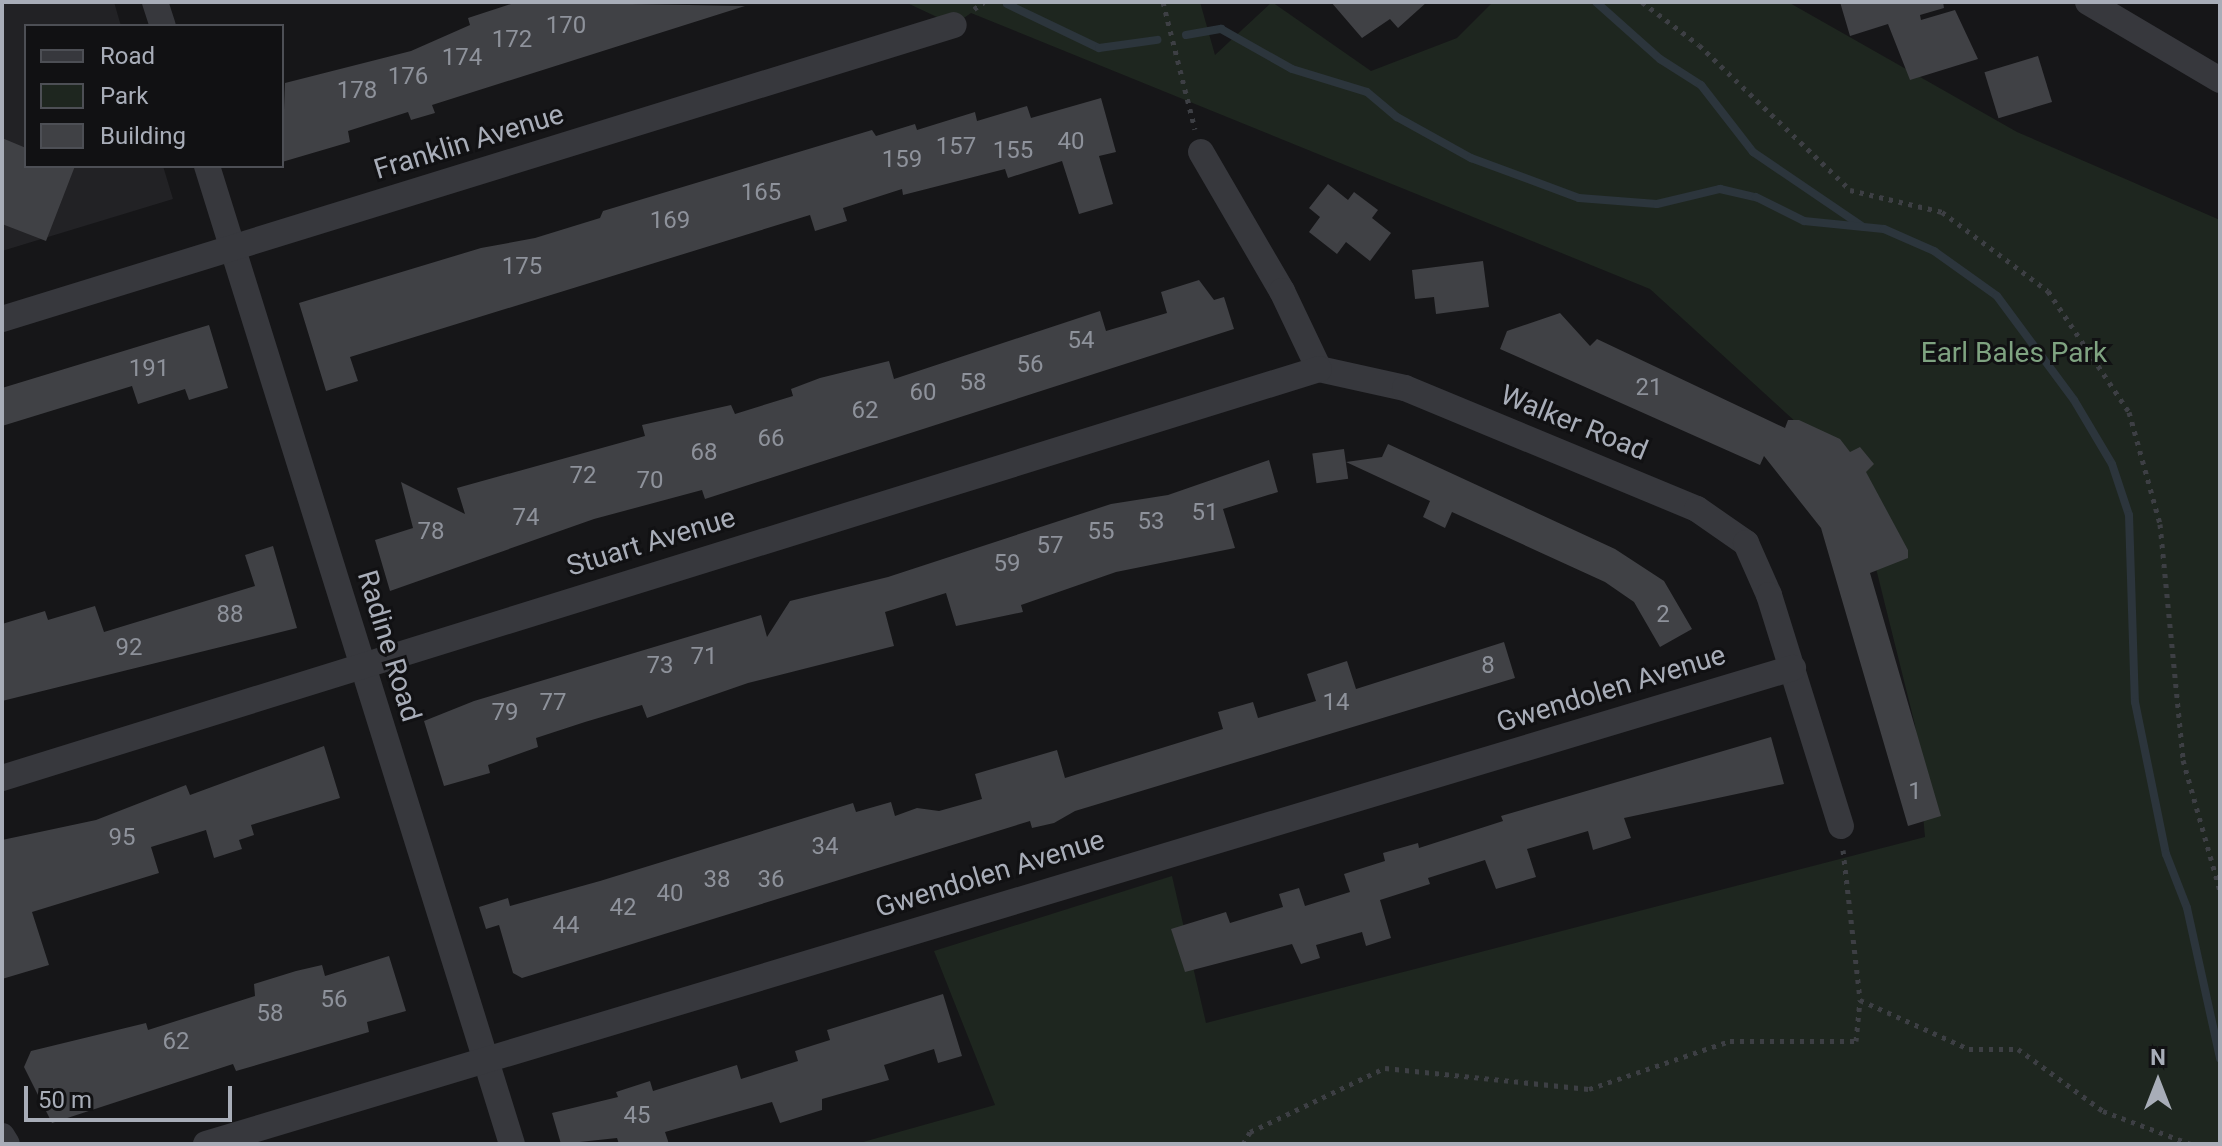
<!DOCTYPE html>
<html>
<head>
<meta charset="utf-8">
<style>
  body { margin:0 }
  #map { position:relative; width:2222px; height:1146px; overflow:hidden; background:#161618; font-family:Roboto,sans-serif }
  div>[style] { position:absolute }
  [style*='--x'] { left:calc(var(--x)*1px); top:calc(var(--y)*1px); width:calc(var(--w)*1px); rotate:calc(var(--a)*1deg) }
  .built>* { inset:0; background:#222225 }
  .green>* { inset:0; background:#1e261f }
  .stream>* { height:8px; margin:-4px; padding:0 4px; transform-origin:4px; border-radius:4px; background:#2c353c }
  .building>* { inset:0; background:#404145; transform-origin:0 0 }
  .path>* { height:5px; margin-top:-2.5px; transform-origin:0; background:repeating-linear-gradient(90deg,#3d3f44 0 4px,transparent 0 10px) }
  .minor>* { height:26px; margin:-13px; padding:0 13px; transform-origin:13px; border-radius:13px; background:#37383d }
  span { translate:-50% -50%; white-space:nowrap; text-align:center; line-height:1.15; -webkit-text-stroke:6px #111113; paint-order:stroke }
  .number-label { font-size:24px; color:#8e929b }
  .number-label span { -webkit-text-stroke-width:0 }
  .street-label { font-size:28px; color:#a8adb8 }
  .park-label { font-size:28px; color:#7fa381 }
  .frame { position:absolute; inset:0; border:4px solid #a8adb8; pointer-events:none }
  .legend { position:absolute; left:24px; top:24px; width:260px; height:144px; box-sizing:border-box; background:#111113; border:2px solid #4d4f55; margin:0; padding:10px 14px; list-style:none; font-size:24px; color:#a8adb8 }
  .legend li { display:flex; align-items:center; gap:16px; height:40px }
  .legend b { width:40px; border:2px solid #4d4f55 }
  .north { position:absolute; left:2118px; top:1042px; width:80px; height:80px; -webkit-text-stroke:6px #111113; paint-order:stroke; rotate:0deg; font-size:22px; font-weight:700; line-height:32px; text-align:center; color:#a8adb8 }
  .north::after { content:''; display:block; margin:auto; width:28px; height:36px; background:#a8adb8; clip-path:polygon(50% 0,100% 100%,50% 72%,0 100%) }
  .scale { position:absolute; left:24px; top:1086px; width:208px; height:36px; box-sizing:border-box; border:4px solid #a8adb8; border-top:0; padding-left:10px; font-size:24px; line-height:28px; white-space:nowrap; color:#a8adb8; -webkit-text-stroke:6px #111113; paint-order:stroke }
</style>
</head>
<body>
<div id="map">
  <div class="built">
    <div style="clip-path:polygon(2px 2px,114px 2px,121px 26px,26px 26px,26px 166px,163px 166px,173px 199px,2px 251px)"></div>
  </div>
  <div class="green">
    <div style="clip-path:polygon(905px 2px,1200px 2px,1215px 55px,1272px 2px,1371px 71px,1457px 38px,1493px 2px,1788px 2px,2017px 132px,2220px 220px,2220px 1144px,856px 1144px,995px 1105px,934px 951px,1172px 876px,1206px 1023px,1925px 837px,1915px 725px,1856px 488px,1821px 445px,1650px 289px,971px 13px,954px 25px)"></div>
  </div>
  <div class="stream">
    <div style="--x:1596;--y:2;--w:86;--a:41.7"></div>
    <div style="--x:1660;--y:59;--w:49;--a:32.4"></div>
    <div style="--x:1701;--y:85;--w:85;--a:52.2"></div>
    <div style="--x:1753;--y:152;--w:132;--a:34.2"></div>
    <div style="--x:1007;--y:4;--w:102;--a:25.6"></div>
    <div style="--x:1099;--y:48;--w:59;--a:-7.9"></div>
    <div style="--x:1186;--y:35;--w:36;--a:-10"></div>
    <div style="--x:1221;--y:29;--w:81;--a:29.4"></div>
    <div style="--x:1292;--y:69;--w:78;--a:17"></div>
    <div style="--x:1367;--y:92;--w:39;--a:40"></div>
    <div style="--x:1397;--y:117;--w:85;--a:29"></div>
    <div style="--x:1471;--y:158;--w:115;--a:20.3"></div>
    <div style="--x:1579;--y:198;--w:78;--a:4.4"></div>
    <div style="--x:1657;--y:204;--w:65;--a:-13.4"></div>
    <div style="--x:1720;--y:189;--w:37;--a:13"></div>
    <div style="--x:1756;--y:197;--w:54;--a:26.6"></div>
    <div style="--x:1804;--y:221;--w:80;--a:5.7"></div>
    <div style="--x:1884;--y:229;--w:55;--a:23.7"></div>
    <div style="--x:1934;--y:251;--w:77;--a:35.5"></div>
    <div style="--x:1997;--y:296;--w:129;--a:53.5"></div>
    <div style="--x:2074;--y:400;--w:74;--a:59.3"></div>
    <div style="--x:2112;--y:464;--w:54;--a:71.6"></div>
    <div style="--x:2129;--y:515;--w:187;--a:88.2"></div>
    <div style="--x:2135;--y:702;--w:155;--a:78.5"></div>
    <div style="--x:2166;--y:854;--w:58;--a:68.7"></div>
    <div style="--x:2187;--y:908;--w:154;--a:77.6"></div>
  </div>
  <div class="building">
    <div style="clip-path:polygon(517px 2px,745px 6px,432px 105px,435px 113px,411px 120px,408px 112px,348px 131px,350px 142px,282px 162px,285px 83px,411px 51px,470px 25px,468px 18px)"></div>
    <div style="clip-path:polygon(1331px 2px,1427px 2px,1398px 28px,1390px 19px,1362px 38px)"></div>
    <div style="clip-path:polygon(1840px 2px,1943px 2px,1944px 8px,1920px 15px,1921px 20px,1955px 10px,1978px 59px,1910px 80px,1888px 24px,1850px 36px)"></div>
    <div style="left:2038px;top:56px;width:48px;height:56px;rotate:73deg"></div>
    <div style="clip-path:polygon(1101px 98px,1116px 152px,1099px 156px,1113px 204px,1079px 214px,1062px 161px,1008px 178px,1005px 169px,903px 195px,902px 189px,843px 208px,847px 221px,815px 231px,810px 215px,350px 357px,358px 381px,326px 391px,299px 303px,481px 248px,535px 238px,600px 218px,603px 211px,872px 130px,876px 136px,915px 124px,917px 130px,975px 112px,977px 121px,1027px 106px,1031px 118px)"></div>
    <div style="clip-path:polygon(2px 138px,26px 148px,26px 166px,75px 166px,46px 241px,2px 224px)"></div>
    <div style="clip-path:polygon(1328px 184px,1348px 200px,1354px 192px,1378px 210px,1372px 218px,1391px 233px,1370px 261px,1346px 242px,1337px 254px,1309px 232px,1320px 217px,1309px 208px)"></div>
    <div style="clip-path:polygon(1483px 261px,1489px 307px,1436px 314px,1434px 297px,1415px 299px,1412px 270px)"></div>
    <div style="clip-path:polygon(1199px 280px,1214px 300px,1224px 297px,1234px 329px,705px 499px,702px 490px,594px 519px,390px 591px,375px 540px,413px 528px,401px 482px,465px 514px,457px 488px,645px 436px,642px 425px,731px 405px,735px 414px,793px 396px,791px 389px,820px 378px,889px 361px,894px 379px,1100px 311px,1106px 331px,1167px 313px,1161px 292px)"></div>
    <div style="clip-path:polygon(1560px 313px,1590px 346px,1597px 339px,1785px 428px,1788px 420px,1799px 420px,1840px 439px,1850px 452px,1860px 447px,1874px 464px,1866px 472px,1908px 550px,1908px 558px,1870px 573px,1941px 816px,1908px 826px,1821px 528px,1764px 456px,1760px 465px,1500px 349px,1507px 331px)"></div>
    <div style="clip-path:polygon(209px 325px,228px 388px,189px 400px,185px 389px,138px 404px,132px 386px,2px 426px,2px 388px)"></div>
    <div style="clip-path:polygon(1388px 444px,1615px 549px,1664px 581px,1692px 629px,1660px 647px,1634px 602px,1605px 582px,1452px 512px,1445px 528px,1423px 517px,1430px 501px,1346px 462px,1382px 457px)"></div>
    <div style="left:1344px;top:449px;width:30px;height:32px;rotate:82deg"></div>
    <div style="clip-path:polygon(1269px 460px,1278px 492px,1223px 509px,1235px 548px,1116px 572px,1021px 605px,1023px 612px,956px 626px,946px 593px,885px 612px,894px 646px,748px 683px,647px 718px,642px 705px,585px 722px,536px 738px,538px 747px,488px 765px,490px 773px,444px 786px,424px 721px,474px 701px,761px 615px,767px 637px,790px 601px,888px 577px,1111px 504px,1168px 495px)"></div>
    <div style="clip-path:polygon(273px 546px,297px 628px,2px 701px,2px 624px,45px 611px,48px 620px,95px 606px,104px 632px,255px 586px,245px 555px)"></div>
    <div style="clip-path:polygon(1504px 642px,1515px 678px,1075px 811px,1054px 823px,1032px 828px,1030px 821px,522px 978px,513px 973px,499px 925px,486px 929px,479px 907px,508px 898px,510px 906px,600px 881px,853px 803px,856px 812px,891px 802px,895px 816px,917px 808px,939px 811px,982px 799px,975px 774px,1057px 750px,1065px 778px,1223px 729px,1218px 712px,1253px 702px,1258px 718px,1316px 701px,1307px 674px,1347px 661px,1356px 689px)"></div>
    <div style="clip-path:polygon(1771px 737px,1784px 784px,1624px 818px,1631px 838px,1593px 850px,1588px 831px,1527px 849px,1536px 877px,1496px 889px,1485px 860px,1428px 878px,1430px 884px,1380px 900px,1391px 938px,1366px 946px,1362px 932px,1316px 945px,1320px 958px,1301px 964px,1292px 944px,1185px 972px,1171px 929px,1226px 912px,1230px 923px,1283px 907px,1279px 894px,1299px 888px,1305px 906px,1350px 892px,1344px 874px,1385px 861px,1383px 853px,1418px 843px,1419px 848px,1503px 821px,1501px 816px)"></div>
    <div style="clip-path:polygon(324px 746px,340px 798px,251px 825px,254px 835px,239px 840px,242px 849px,214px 858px,206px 830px,151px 847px,159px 873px,32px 912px,49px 965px,2px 979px,2px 840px,96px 820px,186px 785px,190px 795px)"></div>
    <div style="clip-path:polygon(389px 956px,406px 1011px,367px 1022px,369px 1032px,236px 1071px,233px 1064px,52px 1123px,24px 1067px,31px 1051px,146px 1023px,148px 1030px,255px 996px,254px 984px,296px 971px,322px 965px,325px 976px)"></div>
    <div style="clip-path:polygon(943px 994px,962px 1056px,938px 1063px,934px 1049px,884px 1065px,889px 1080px,822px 1099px,822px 1110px,780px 1123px,772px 1102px,665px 1132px,669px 1144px,619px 1144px,617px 1138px,561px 1144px,552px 1113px,618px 1097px,616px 1092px,650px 1081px,653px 1091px,737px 1065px,741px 1079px,798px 1061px,795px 1051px,830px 1040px,827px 1030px)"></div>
  </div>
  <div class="path">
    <div style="--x:1163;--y:2;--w:131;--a:75.9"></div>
    <div style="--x:1642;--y:2;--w:71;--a:37"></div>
    <div style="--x:1699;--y:45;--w:209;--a:43.8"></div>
    <div style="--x:1850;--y:190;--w:95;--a:13.4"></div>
    <div style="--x:1942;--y:212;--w:132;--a:36.7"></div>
    <div style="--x:2048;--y:291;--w:146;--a:56.2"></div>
    <div style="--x:2129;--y:412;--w:116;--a:74.5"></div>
    <div style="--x:2160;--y:524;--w:237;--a:84.4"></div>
    <div style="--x:2183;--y:760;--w:136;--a:74.2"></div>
    <div style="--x:974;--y:9;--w:12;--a:-35"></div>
    <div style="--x:1843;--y:850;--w:151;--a:83.5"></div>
    <div style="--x:1243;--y:1144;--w:14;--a:-60"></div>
    <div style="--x:1250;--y:1132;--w:149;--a:-25.4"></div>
    <div style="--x:1385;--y:1068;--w:205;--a:5.9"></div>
    <div style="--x:1589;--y:1089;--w:149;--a:-18.8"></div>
    <div style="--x:1730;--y:1041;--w:126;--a:0"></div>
    <div style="--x:1856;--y:1041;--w:41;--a:-84.4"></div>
    <div style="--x:1860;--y:1000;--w:120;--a:24.2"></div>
    <div style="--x:1969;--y:1049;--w:49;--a:0"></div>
    <div style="--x:2018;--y:1049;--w:105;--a:36.1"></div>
    <div style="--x:2103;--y:1111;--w:94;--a:20.6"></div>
  </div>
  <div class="minor">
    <div style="--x:155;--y:2;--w:25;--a:72"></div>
    <div style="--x:2088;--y:2;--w:153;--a:30.6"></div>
    <div style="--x:1201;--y:152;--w:161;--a:59.8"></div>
    <div style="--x:1282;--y:291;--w:86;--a:64.6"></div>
    <div style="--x:1319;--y:369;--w:88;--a:12.5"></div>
    <div style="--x:1405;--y:388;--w:316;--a:22.5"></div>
    <div style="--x:1697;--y:509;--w:60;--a:34.8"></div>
    <div style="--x:1746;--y:543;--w:57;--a:66.1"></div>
    <div style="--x:1769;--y:595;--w:242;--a:72.7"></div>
    <div style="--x:207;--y:166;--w:1024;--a:72.68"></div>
    <div style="--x:2;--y:319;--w:996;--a:-17.16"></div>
    <div style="--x:2;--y:778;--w:1379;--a:-17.25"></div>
    <div style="--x:2;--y:1136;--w:9;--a:58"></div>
    <div style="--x:206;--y:1144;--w:1657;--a:-16.7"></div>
  </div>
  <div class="number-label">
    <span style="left:566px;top:26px">170</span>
    <span style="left:512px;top:40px">172</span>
    <span style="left:462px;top:58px">174</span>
    <span style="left:408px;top:77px">176</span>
    <span style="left:357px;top:91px">178</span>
    <span style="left:1071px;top:142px">40</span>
    <span style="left:956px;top:147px">157</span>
    <span style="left:1013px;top:151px">155</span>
    <span style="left:902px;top:160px">159</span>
    <span style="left:761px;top:193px">165</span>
    <span style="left:670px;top:221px">169</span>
    <span style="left:522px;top:267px">175</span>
    <span style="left:1081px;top:341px">54</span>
    <span style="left:1030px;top:365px">56</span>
    <span style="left:149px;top:369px">191</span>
    <span style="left:973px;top:383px">58</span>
    <span style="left:1649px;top:388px">21</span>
    <span style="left:923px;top:393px">60</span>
    <span style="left:865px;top:411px">62</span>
    <span style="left:771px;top:439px">66</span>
    <span style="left:704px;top:453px">68</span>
    <span style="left:583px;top:476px">72</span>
    <span style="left:650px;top:481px">70</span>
    <span style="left:1205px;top:513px">51</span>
    <span style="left:526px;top:518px">74</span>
    <span style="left:1151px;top:522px">53</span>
    <span style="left:431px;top:532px">78</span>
    <span style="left:1101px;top:532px">55</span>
    <span style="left:1050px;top:546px">57</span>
    <span style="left:1007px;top:564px">59</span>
    <span style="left:230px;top:615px">88</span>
    <span style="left:1663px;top:615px">2</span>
    <span style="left:129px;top:648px">92</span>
    <span style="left:704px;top:657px">71</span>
    <span style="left:660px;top:666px">73</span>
    <span style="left:1488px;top:666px">8</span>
    <span style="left:553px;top:703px">77</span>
    <span style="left:1336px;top:703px">14</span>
    <span style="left:505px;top:713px">79</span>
    <span style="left:1915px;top:792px">1</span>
    <span style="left:122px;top:838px">95</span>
    <span style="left:825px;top:847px">34</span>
    <span style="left:717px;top:880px">38</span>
    <span style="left:771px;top:880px">36</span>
    <span style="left:670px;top:894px">40</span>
    <span style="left:623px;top:908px">42</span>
    <span style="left:566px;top:926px">44</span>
    <span style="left:334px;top:1000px">56</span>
    <span style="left:270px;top:1014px">58</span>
    <span style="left:176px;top:1042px">62</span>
    <span style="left:637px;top:1116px">45</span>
  </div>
  <div class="street-label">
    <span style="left:469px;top:142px;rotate:-17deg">Franklin Avenue</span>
    <span style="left:1574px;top:423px;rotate:22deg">Walker Road</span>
    <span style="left:651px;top:542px;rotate:-17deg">Stuart Avenue</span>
    <span style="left:389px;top:646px;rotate:73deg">Radine Road</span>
    <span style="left:1611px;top:689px;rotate:-17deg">Gwendolen Avenue</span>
    <span style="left:990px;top:874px;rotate:-17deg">Gwendolen Avenue</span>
  </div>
  <div class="park-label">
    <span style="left:2014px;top:353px">Earl Bales Park</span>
  </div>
  <div class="frame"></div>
  <ul class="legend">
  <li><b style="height:10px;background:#37383d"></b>Road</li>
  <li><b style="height:22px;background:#1e261f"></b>Park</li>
  <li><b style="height:22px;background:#404145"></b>Building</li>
  </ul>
  <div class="north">N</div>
  <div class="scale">50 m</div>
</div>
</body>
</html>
